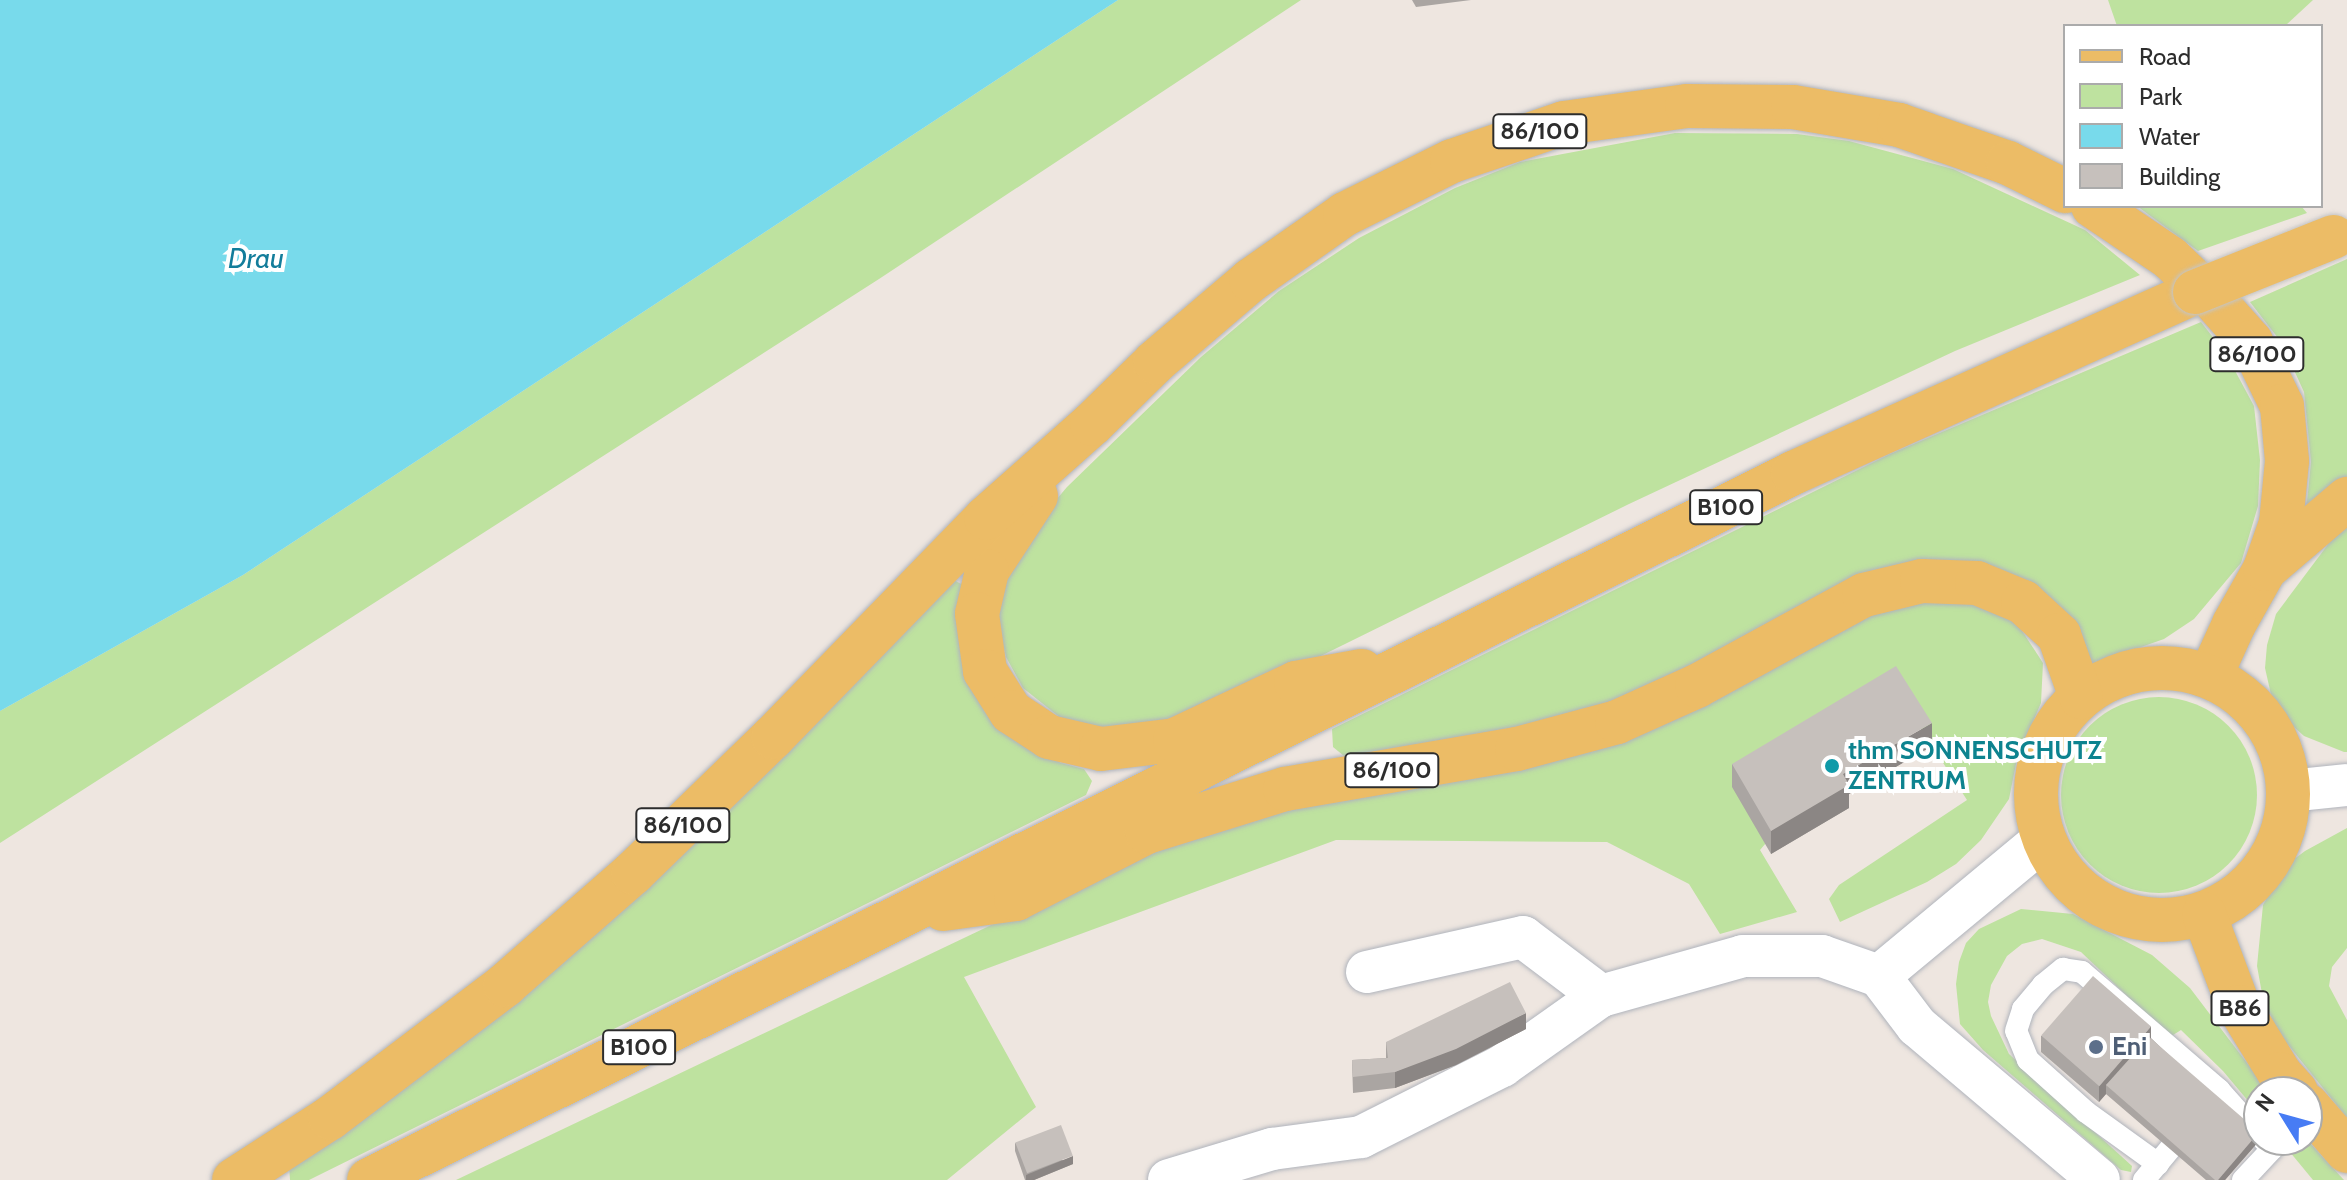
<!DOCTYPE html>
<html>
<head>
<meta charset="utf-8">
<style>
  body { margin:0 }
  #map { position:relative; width:2347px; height:1180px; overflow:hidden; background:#eee6e0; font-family:Cabin,sans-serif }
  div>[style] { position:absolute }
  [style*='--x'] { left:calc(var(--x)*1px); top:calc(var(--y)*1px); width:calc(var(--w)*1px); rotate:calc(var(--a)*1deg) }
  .green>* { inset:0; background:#bee29f }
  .round { border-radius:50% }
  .water>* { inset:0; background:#78daeb }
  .roads { filter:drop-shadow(0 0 2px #b0b4bc) drop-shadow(0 0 2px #b0b4bc) }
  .service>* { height:22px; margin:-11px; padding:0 11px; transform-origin:11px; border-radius:11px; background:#fff }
  .minor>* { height:42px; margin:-21px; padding:0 21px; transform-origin:21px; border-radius:21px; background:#fff }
  .primary>* { height:44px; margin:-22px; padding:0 22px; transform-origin:22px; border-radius:22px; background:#ecbc66 }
  .primary>.ring { margin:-22px; padding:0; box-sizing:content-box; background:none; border:44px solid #ecbc66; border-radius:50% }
  .bridges { filter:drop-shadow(0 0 2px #c4c4c4) drop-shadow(0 0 2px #c4c4c4) }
  .primary-bridge>* { height:44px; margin:-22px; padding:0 22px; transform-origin:22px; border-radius:22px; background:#ecbc66 }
  .wall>* { inset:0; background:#aaa5a2 }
  .shaded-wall>* { inset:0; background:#8b8684 }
  .building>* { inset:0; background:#c6c0bc; transform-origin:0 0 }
  .dots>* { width:22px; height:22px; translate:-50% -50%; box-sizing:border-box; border:4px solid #fff; border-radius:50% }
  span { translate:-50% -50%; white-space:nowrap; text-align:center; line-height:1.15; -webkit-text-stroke:8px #fff; paint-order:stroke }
  .shield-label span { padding:2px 6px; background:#fff; border:2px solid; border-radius:6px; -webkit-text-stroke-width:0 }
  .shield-label { font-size:24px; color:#2d2d2d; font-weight:700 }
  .culture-label { font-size:26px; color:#0d838f; font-weight:700 }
  .left { translate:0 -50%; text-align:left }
  .service-label { font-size:26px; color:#4e5e75; font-weight:700 }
  .water-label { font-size:28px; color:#137d9b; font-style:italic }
  .legend { position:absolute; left:2063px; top:24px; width:260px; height:184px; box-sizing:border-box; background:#fff; border:2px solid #ababab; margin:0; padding:10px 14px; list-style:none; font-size:24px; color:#2d2d2d }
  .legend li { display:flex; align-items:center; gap:16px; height:40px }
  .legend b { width:40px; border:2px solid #ababab }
  .north { position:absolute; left:2243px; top:1076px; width:80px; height:80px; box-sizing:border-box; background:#fff; border:2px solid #ababab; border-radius:50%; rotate:307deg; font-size:22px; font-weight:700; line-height:32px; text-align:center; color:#2d2d2d }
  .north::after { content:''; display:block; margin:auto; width:28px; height:36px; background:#477cf4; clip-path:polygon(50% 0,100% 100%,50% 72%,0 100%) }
</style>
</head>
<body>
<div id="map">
  <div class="green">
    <div style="clip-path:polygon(1118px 0,1301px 0,879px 279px,0 843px,0 711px,243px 575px)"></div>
    <div style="clip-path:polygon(2108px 0,2313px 0,2285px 26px,2117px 26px)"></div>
    <div style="clip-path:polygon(1675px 133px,1797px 134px,1849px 141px,1953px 169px,2085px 230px,2140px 275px,1955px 351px,1629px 504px,1268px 682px,1164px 724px,1107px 729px,1062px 719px,1023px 688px,1006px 657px,996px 612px,1015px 549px,1067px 487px,1201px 357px,1279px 291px,1359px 238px,1455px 188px,1520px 162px)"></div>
    <div style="clip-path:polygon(2137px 206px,2301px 206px,2307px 213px,2198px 251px)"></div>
    <div style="clip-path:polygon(2347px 259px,2347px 477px,2306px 512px,2311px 462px,2304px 392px,2281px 342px,2250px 302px)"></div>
    <div style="clip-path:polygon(2201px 322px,2226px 354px,2254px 406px,2260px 460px,2258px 506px,2241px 563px,2194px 619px,2164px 639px,2090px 665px,1940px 563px,1873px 570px,1647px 693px,1550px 727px,1432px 747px,1344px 756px,1333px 747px,1332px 729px,1890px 454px)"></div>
    <div style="clip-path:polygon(2347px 519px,2347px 752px,2344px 752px,2304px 736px,2286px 720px,2272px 699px,2265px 668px,2267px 645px,2276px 614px)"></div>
    <div style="clip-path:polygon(950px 578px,963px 585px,1019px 740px,1061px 763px,1084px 769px,1092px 781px,1086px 795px,309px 1180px,290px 1180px,289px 1164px)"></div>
    <div style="clip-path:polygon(1966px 598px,2015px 620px,2043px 663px,2041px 703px,2017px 759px,2009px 799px,1981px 840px,1956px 864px,1927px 882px,1840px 922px,1829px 899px,1839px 885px,1967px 800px,1896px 690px,1760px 850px,1797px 912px,1720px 934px,1689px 884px,1607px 842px,1336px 840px,964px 977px,1036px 1107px,947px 1180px,456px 1180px,1155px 847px,1275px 809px,1517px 767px,1878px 601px)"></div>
    <div class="round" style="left:2061px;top:697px;width:196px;height:196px"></div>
    <div style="clip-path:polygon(2347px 828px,2347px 948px,2332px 967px,2329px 986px,2347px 1020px,2347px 1118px,2278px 1032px,2263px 999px,2257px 966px,2263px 905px,2275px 883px,2289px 863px,2305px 851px)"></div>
    <div style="clip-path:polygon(2021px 909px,2073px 914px,2152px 955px,2190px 988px,2269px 1092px,2259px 1092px,2259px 1114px,2223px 1071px,2181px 1030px,2170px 1037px,2081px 952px,2042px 939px,2022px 944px,2007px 956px,1991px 985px,1988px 1002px,1991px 1016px,2009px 1054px,2132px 1166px,2131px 1172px,2121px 1170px,1983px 1050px,1960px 1024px,1956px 984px,1959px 962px,1966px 943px,1979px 929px)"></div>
    <div style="clip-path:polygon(2280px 1140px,2307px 1140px,2344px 1180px,2313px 1180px)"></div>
  </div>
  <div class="water">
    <div style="clip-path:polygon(0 0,1118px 0,243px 575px,0 711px)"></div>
  </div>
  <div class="roads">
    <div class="service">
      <div style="--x:2211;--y:1099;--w:12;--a:-48"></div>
      <div style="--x:2219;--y:1090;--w:60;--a:48.4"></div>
      <div style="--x:2158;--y:1164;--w:89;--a:-144.2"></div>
      <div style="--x:2086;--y:1112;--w:78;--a:-138.1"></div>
      <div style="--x:2028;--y:1060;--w:31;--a:-112"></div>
      <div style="--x:2016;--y:1031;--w:23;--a:-72"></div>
      <div style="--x:2023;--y:1009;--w:31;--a:-50"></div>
      <div style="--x:2043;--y:985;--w:26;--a:-39"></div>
      <div style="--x:2063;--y:969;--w:19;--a:9"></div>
      <div style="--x:2082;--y:972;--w:181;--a:40.7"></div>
      <div style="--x:2144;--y:1180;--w:70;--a:-50.2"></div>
      <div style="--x:2243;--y:1180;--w:42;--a:-46.9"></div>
      <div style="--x:2272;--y:1149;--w:12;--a:-132"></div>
    </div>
    <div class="minor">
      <div style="--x:2289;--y:791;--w:58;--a:-5.9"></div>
      <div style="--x:2044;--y:839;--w:214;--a:140.3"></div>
      <div style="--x:1879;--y:976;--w:63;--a:52.8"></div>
      <div style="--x:1917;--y:1026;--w:238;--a:40.2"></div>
      <div style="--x:1367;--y:972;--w:160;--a:-12.6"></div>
      <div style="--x:1523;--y:937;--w:98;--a:37.1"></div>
      <div style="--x:1169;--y:1180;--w:108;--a:-16.8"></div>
      <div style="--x:1272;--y:1149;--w:90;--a:-7.7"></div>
      <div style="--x:1361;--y:1137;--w:158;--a:-26.7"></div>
      <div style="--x:1502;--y:1066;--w:121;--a:-35.3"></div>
      <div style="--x:1601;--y:996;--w:148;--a:-15.7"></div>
      <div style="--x:1743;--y:956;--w:79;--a:0"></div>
      <div style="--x:1822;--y:956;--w:60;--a:19.3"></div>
    </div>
    <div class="primary">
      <div style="--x:2093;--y:206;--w:93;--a:34"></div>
      <div style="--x:2170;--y:258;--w:58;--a:43.6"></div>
      <div style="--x:2212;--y:298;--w:59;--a:48.4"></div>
      <div style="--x:2251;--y:342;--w:71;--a:64.2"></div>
      <div style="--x:2282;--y:406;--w:55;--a:84.8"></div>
      <div style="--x:2287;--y:461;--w:62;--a:95.5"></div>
      <div style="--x:2281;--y:523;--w:49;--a:109.2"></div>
      <div style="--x:2265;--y:569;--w:63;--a:119.4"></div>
      <div style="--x:2234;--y:624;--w:58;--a:114.4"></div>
      <div style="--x:1036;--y:496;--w:90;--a:123.2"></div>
      <div style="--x:987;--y:571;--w:44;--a:103.1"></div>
      <div style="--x:977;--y:614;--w:58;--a:82"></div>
      <div style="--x:985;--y:671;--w:49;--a:57.6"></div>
      <div style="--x:1011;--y:712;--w:45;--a:33.3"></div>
      <div style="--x:1049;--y:737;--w:53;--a:13"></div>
      <div style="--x:1101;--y:749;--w:75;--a:-6.9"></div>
      <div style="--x:1175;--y:740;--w:134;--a:-25.2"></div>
      <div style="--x:1296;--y:683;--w:67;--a:-10.3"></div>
      <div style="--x:2265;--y:569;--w:108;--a:-40.5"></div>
      <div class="ring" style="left:2036px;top:668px;width:208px;height:208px"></div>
      <div style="--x:943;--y:909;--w:74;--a:-7.8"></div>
      <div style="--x:1016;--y:899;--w:147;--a:-27.1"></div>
      <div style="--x:1147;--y:832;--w:145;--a:-17.3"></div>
      <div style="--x:1285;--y:789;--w:235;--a:-9.8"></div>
      <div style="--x:1517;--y:749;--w:104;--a:-15.1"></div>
      <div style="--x:1617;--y:722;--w:88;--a:-24.2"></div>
      <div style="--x:1697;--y:686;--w:190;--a:-28.6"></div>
      <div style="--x:1864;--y:595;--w:60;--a:-13.6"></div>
      <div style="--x:1922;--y:581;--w:55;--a:2.1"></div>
      <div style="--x:1977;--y:583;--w:50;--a:22.4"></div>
      <div style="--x:2023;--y:602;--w:49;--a:42.5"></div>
      <div style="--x:2059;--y:635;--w:66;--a:70.5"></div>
      <div style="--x:2204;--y:914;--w:99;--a:69.4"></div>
      <div style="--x:2239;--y:1007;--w:79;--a:58.5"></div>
      <div style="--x:2280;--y:1074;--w:24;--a:48"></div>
      <div style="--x:2307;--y:1105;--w:61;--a:49"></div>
      <div style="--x:234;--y:1180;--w:114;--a:-32.9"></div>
      <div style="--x:330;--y:1118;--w:220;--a:-37.2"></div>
      <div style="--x:505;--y:985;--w:170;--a:-41.2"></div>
      <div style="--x:633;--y:873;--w:195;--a:-44.2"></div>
      <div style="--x:773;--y:737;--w:305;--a:-45.8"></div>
      <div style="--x:986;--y:518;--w:142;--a:-41.6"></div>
      <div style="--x:1092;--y:424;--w:88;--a:-44.5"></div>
      <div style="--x:1155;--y:362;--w:126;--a:-40.5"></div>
      <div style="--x:1251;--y:280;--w:115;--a:-35.1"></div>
      <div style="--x:1345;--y:214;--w:119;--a:-26.4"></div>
      <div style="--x:1452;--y:161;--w:118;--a:-18.7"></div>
      <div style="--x:1564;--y:123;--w:124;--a:-7.9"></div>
      <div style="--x:1687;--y:106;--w:106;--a:0.5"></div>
      <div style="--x:1793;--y:107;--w:108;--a:9.6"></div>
      <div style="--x:1899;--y:125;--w:115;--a:19.2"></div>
      <div style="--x:2008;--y:163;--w:64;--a:26.2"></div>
      <div style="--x:369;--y:1180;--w:1590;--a:-26.4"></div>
      <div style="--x:1793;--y:473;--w:441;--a:-24.2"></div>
    </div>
  </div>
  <div class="bridges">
    <div class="primary-bridge">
      <div style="--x:2195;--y:292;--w:149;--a:-21.7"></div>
    </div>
  </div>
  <div class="wall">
    <div style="clip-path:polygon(1412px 0,1471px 0,1416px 7px)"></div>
    <div style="clip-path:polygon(1932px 746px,1849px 794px,1849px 808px,1771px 854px,1732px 787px,1732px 764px)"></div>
    <div style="clip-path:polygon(1526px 1029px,1456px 1065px,1395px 1088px,1353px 1093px,1352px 1060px,1386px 1058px,1386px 1042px)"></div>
    <div style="clip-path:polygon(2041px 1036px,2151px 1038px,2259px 1141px,2225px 1180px,2206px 1180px,2106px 1094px,2099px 1102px,2041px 1052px)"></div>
    <div style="clip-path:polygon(1015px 1143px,1073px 1164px,1034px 1180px,1025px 1180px,1015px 1151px)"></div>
  </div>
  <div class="shaded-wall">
    <div style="clip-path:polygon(1932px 723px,1932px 746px,1849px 794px,1849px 808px,1771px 854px,1771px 831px,1843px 774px)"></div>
    <div style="clip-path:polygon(1526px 1013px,1526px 1029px,1456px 1065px,1395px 1088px,1395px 1072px)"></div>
    <div style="clip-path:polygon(2151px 1026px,2151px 1042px,2106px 1085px,2106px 1094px,2099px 1102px,2099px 1086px)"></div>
    <div style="clip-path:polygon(2259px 1132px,2259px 1141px,2225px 1180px,2218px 1180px)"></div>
    <div style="clip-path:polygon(1073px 1156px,1073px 1164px,1034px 1180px,1026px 1180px,1026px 1175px)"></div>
  </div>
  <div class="building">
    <div style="clip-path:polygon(1896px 666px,1932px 723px,1843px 774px,1849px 785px,1771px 831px,1732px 764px)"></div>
    <div style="left:2093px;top:976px;width:77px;height:79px;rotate:41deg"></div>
    <div style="clip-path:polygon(1510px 982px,1526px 1013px,1456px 1049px,1395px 1072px,1353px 1077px,1352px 1060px,1388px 1058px,1386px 1042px)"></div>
    <div style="clip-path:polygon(2149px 1037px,2259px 1132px,2218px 1180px,2215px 1180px,2106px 1085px)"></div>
    <div style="left:1061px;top:1125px;width:33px;height:49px;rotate:69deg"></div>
  </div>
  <div class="dots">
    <div style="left:1832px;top:766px;background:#0f9aa8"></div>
    <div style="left:2096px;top:1047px;background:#5c6f8a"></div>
  </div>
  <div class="shield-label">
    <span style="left:1540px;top:131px">86/100</span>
    <span style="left:2257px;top:354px">86/100</span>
    <span style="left:1726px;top:507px">B100</span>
    <span style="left:1392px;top:770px">86/100</span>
    <span style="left:683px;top:825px">86/100</span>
    <span style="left:2240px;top:1008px">B86</span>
    <span style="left:639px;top:1047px">B100</span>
  </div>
  <div class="culture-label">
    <span class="left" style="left:1848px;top:766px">thm SONNENSCHUTZ<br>ZENTRUM</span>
  </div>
  <div class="service-label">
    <span class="left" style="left:2112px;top:1047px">Eni</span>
  </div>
  <div class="water-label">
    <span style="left:256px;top:258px">Drau</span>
  </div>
  <ul class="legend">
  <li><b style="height:10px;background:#ecbc66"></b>Road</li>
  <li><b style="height:22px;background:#bee29f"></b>Park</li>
  <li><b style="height:22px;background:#78daeb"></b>Water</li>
  <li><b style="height:22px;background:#c6c0bc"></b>Building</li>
  </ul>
  <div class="north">N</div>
</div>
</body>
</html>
